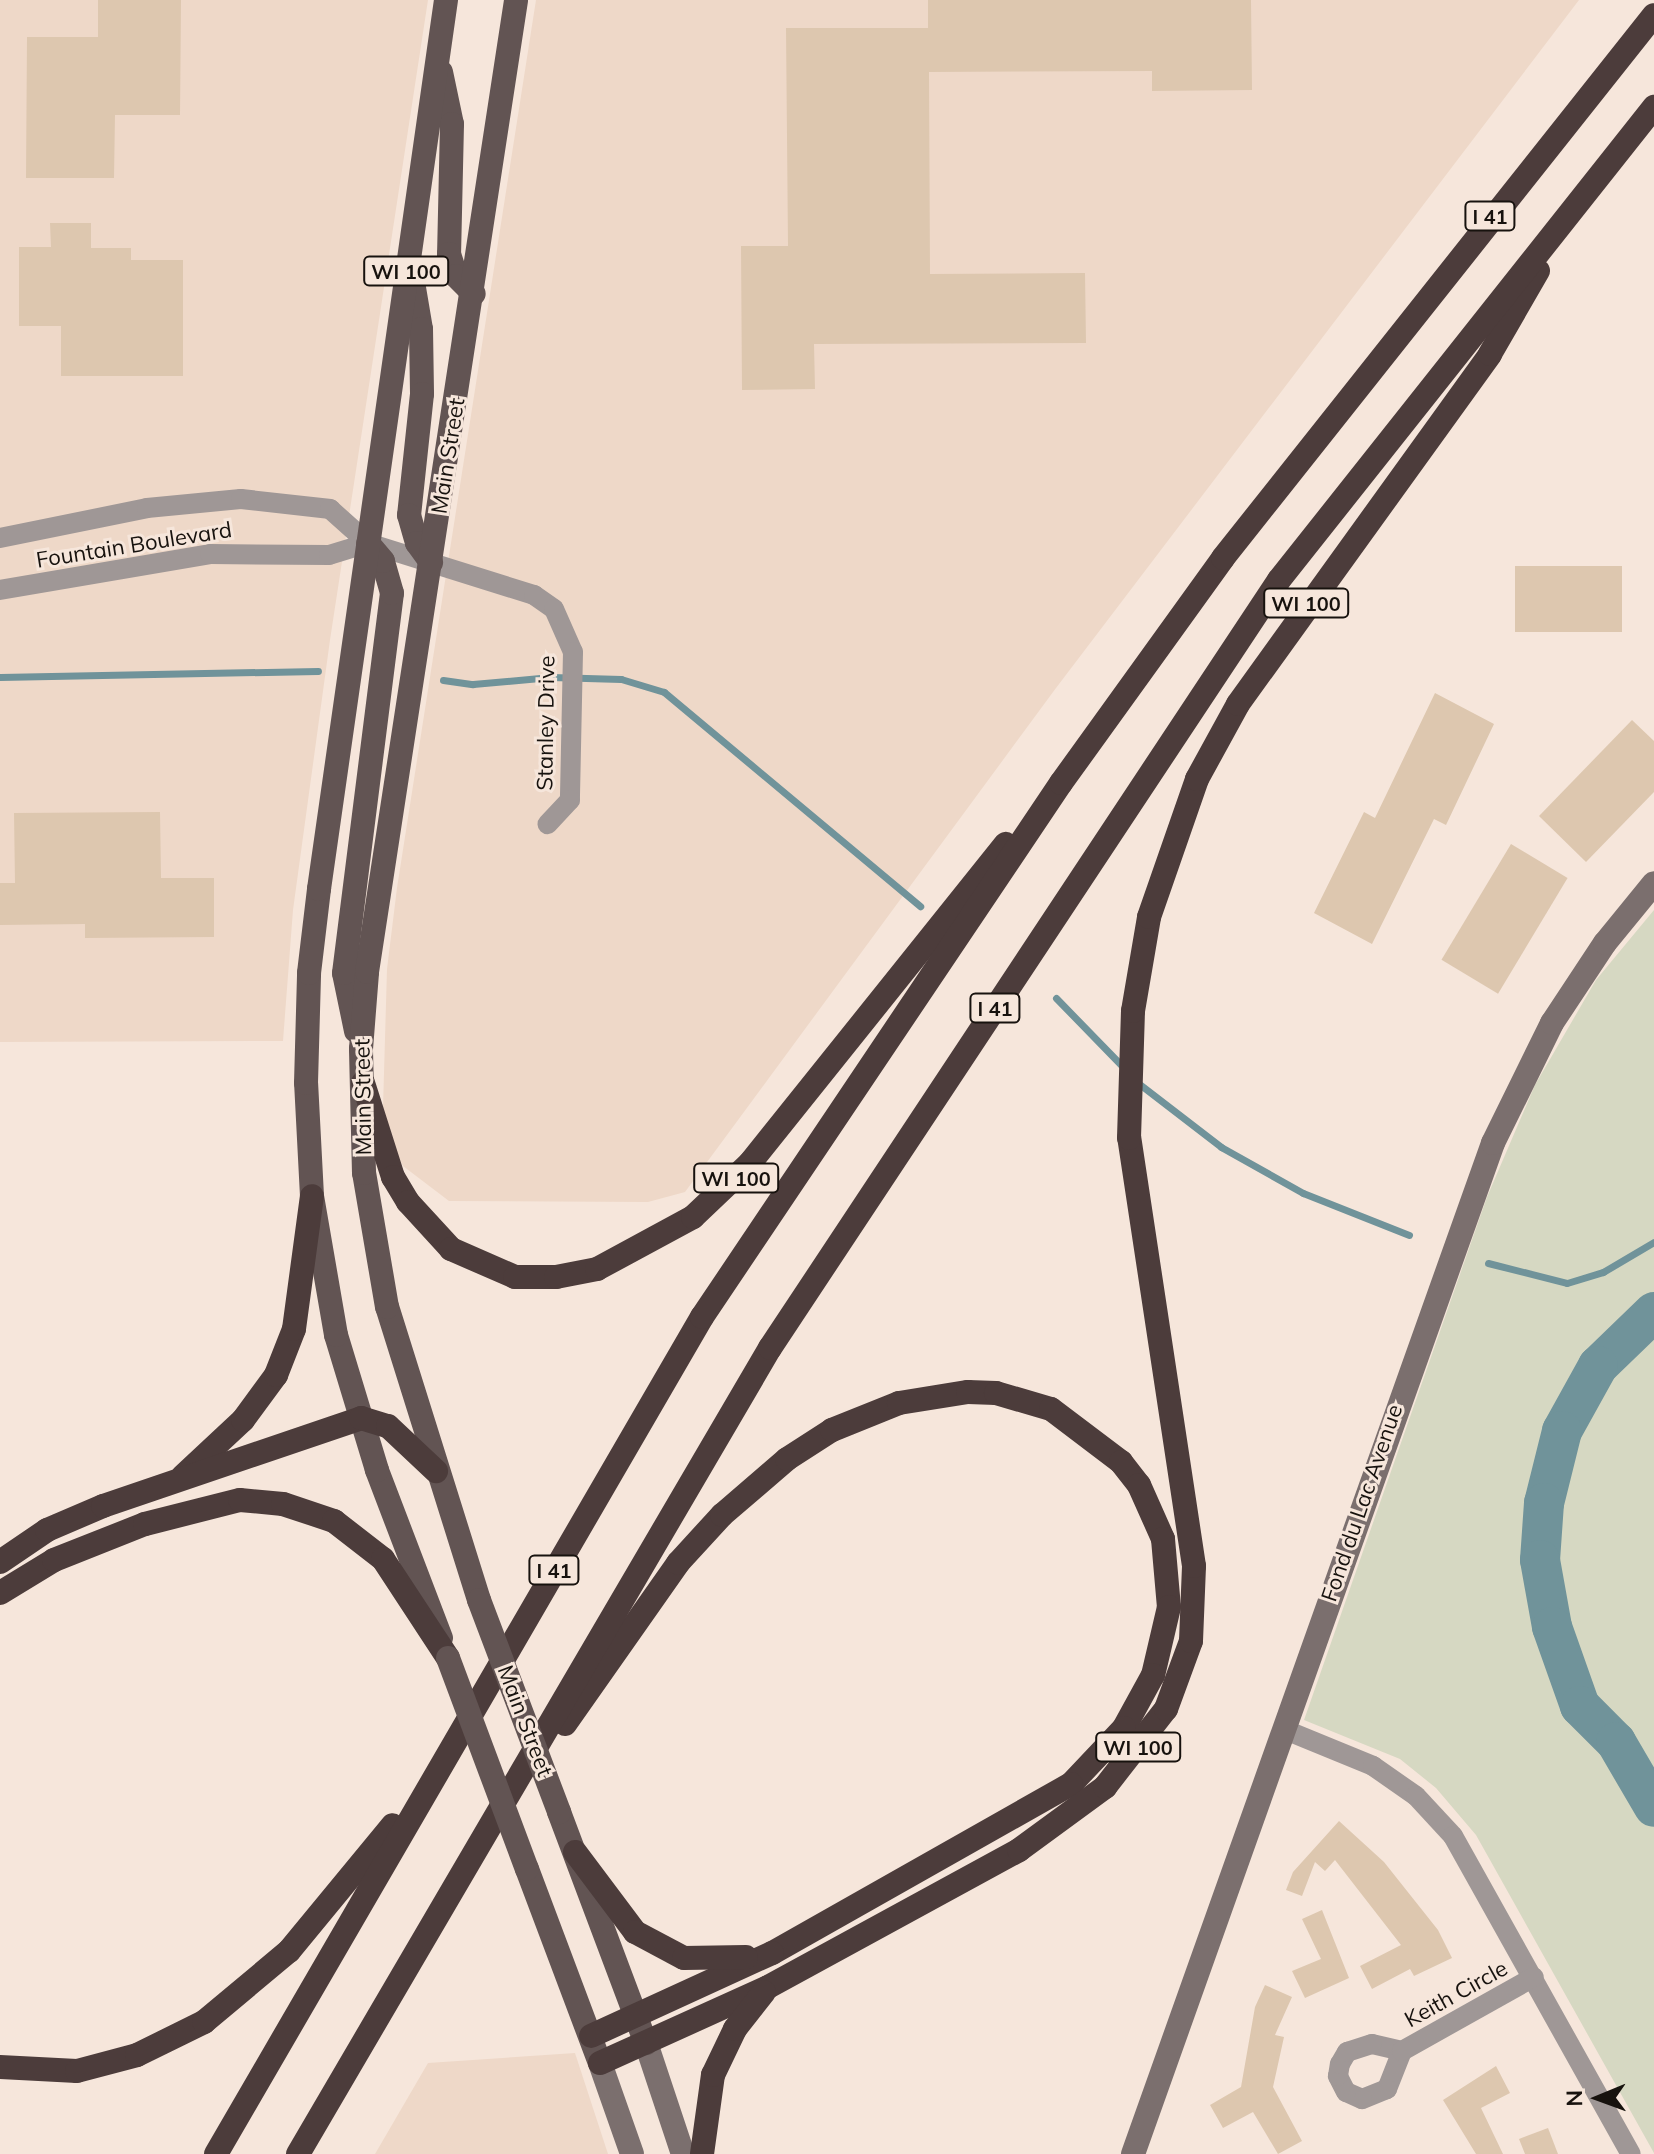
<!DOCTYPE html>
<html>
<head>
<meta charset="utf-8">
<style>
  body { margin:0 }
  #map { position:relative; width:1654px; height:2154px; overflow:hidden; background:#f6e6db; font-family:Mulish,sans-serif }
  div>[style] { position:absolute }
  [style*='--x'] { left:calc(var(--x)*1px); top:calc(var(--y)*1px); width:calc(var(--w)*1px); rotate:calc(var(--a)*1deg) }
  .built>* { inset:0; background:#eed8c8 }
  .green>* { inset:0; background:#d6d8c2 }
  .stream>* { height:7px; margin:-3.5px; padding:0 3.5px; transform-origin:3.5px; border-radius:3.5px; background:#70939a }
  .river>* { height:40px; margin:-20px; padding:0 20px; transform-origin:20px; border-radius:20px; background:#70939a }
  .building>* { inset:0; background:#ddc7af; transform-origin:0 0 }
  .street>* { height:20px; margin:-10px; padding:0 10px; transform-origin:10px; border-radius:10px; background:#9f9796 }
  .secondary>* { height:24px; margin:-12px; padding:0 12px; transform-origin:12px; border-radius:12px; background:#7b6f6e }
  .primary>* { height:24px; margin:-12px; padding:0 12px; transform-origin:12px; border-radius:12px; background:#625453 }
  .highway>* { height:24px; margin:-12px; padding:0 12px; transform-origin:12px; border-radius:12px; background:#4c3c3b }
  .primary-bridge>* { height:24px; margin:-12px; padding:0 12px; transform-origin:12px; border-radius:12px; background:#625453 }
  span { translate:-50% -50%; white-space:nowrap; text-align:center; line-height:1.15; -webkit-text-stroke:6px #f6e6db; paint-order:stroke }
  .shield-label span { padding:2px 6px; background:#f6e6db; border:2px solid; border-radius:6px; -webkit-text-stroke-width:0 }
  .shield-label { font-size:20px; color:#17120e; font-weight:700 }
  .street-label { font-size:22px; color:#17120e }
  .north { position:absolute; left:1558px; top:2058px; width:80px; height:80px; -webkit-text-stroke:6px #f6e6db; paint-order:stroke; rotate:269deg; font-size:22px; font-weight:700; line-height:32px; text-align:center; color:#17120e }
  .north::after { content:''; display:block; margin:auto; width:28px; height:36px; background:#17120e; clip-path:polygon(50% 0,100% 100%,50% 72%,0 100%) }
</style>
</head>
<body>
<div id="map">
  <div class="built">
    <div style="clip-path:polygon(0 0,428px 0,330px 640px,293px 910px,283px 1041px,0 1042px)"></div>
    <div style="clip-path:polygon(536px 0,1579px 0,1056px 688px,685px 1192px,648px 1202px,449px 1201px,403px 1166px,387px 1135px,383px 1108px,387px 969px,397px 888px)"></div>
    <div style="clip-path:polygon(575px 2053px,608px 2154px,375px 2154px,428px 2063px)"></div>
  </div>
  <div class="green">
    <div style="clip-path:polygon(1654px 910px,1654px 2153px,1476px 1835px,1436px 1788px,1400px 1759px,1304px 1720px,1487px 1197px,1535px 1085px,1596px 980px)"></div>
  </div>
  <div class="stream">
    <div style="--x:0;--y:677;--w:318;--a:-1.1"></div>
    <div style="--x:443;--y:680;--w:30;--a:8"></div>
    <div style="--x:473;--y:684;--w:78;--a:-5.1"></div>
    <div style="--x:551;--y:677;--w:70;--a:1.6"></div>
    <div style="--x:621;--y:679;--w:45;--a:16.8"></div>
    <div style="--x:664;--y:692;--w:334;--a:39.9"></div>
    <div style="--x:1056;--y:998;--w:98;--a:45.8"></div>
    <div style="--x:1138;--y:1083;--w:105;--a:37.6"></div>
    <div style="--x:1221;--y:1147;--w:94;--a:29.3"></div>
    <div style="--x:1303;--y:1193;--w:114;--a:21.6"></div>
    <div style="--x:1488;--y:1263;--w:81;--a:14.2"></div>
    <div style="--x:1567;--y:1283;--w:38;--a:-17"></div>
    <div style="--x:1603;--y:1272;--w:59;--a:-30.5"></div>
  </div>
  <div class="river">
    <div style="--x:1654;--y:1312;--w:78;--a:136"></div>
    <div style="--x:1598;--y:1366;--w:74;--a:119"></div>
    <div style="--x:1562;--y:1431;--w:74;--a:104"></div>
    <div style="--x:1544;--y:1503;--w:57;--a:94"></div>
    <div style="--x:1540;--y:1560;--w:68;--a:79.8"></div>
    <div style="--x:1552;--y:1627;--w:84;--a:70.5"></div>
    <div style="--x:1580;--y:1706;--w:51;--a:45"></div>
    <div style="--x:1616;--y:1742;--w:75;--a:59.7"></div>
  </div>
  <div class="building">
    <div style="clip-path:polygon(98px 0,181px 0,180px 115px,115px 115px,114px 178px,26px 178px,27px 37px,98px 37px)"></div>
    <div style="clip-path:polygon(928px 0,1251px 0,1252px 90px,1152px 91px,1152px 71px,929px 72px,930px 274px,1085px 273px,1086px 343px,814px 344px,815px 389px,742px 390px,741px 246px,788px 246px,786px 28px,928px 28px)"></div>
    <div style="clip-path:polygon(50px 223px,91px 223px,91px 248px,131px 248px,131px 260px,183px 260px,183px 376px,61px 376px,61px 326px,19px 326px,19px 247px,51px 247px)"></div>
    <div style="left:1622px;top:566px;width:66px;height:107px;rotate:90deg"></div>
    <div style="clip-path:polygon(1435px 693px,1494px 724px,1446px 825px,1434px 819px,1372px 944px,1314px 913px,1364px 812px,1375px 818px)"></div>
    <div style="clip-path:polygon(1632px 720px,1654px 741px,1654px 792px,1586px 862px,1539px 816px)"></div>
    <div style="clip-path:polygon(160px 812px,161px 878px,214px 878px,214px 937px,85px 938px,85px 924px,0 925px,0 883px,15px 883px,14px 813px)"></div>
    <div style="left:1511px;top:844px;width:66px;height:135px;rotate:31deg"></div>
    <div style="clip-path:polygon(1339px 1821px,1384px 1862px,1438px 1930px,1452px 1958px,1414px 1976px,1410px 1969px,1372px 1989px,1360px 1966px,1401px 1945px,1335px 1860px,1325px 1871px,1315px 1862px,1302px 1896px,1286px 1890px,1293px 1872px)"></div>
    <div style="clip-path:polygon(1322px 1910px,1349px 1978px,1305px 1998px,1292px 1971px,1321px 1959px,1302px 1919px)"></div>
    <div style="clip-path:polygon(1265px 1985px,1292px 1997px,1275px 2035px,1284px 2037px,1273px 2087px,1302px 2141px,1278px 2154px,1253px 2112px,1223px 2128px,1210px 2105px,1241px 2087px,1255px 2007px)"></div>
    <div style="clip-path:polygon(1496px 2066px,1510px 2093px,1481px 2108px,1503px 2154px,1476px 2154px,1443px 2100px)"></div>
    <div style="clip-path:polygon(1548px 2128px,1558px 2154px,1525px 2154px,1519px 2139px)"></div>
  </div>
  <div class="street">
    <div style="--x:0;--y:538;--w:150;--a:-11.5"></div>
    <div style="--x:147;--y:508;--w:94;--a:-5.5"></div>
    <div style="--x:241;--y:499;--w:90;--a:6.4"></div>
    <div style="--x:330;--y:509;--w:51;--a:41.8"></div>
    <div style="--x:368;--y:543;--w:174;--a:17.4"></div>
    <div style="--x:534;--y:595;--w:24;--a:35"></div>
    <div style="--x:554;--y:609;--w:47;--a:66.2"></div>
    <div style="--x:573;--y:652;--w:148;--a:91.2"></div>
    <div style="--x:570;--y:800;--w:33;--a:133"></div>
    <div style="--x:0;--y:590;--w:213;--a:-9.7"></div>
    <div style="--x:210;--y:554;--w:119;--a:0.5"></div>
    <div style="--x:329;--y:555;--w:41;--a:-17.1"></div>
    <div style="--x:1283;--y:1729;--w:97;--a:22.3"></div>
    <div style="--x:1373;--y:1766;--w:52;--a:34.9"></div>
    <div style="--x:1416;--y:1796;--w:54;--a:47.2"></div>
    <div style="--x:1453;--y:1836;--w:364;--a:60.8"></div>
    <div style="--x:1372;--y:2044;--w:31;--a:13"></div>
    <div style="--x:1402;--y:2051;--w:41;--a:111.5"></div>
    <div style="--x:1387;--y:2089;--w:27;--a:158"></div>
    <div style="--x:1362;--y:2099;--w:17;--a:-156"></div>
    <div style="--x:1346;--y:2092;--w:18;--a:-117"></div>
    <div style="--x:1338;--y:2076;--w:12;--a:-81"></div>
    <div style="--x:1340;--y:2064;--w:14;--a:-60"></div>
    <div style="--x:1347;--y:2052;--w:26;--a:-18"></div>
    <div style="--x:1402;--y:2051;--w:151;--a:-29.3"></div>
  </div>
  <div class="secondary">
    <div style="--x:646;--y:2043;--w:117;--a:71.6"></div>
    <div style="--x:600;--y:2063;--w:96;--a:70.6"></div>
    <div style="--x:1133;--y:2154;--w:1073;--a:-70.4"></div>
    <div style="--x:1493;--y:1143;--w:134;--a:-63.8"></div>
    <div style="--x:1552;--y:1023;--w:96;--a:-56.5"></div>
    <div style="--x:1605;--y:943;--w:77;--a:-50.8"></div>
  </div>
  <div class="primary">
    <div style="--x:441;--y:72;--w:53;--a:78.1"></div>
    <div style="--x:452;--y:124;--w:130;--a:91.3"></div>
    <div style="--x:449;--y:254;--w:23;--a:72"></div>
    <div style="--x:456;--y:276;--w:25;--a:45"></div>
    <div style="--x:412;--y:276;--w:54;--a:80.4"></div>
    <div style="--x:421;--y:329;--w:65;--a:89.1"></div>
    <div style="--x:422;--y:394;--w:122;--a:96.1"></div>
    <div style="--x:409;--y:515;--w:29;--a:74"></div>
    <div style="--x:417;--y:543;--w:24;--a:54"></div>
    <div style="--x:356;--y:1031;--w:59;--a:-101.7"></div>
    <div style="--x:344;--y:973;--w:383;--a:-82.8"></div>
    <div style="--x:392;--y:593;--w:33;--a:-106"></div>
    <div style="--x:383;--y:561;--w:23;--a:-130"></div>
    <div style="--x:479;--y:1600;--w:307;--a:-107.4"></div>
    <div style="--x:387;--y:1307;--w:136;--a:-99.7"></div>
    <div style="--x:364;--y:1173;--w:124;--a:-91.4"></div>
    <div style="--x:361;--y:1049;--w:77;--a:-85.5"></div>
    <div style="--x:367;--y:972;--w:983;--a:-81.28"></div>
    <div style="--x:441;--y:1638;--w:180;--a:-110.9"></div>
    <div style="--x:377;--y:1470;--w:141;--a:-106.9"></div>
    <div style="--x:336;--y:1335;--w:141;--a:-99.8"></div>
    <div style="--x:312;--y:1196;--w:113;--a:-93"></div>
    <div style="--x:306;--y:1083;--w:110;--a:-88.4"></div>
    <div style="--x:309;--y:973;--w:85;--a:-83.2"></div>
    <div style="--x:319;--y:889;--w:898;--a:-81.87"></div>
    <div style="--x:559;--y:1812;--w:247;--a:69.4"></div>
    <div style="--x:527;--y:1869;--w:207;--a:69.4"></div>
  </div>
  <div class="highway">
    <div style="--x:363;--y:1083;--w:99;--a:72.3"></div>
    <div style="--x:393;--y:1177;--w:29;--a:59"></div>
    <div style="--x:408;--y:1202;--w:64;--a:47.5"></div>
    <div style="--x:451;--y:1249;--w:70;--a:23.6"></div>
    <div style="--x:515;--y:1277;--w:41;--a:0"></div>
    <div style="--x:556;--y:1277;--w:42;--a:-11"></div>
    <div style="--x:597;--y:1269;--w:109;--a:-28.4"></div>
    <div style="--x:693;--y:1217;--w:79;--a:-43.5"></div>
    <div style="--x:750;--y:1163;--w:409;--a:-51.3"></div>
    <div style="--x:183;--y:1476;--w:82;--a:-43"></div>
    <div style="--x:243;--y:1420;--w:56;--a:-53.7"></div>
    <div style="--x:276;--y:1375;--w:49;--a:-68.6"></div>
    <div style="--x:294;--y:1329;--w:134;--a:-82.3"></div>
    <div style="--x:0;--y:1562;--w:57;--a:-34.2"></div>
    <div style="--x:47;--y:1530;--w:61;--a:-23.2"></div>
    <div style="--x:103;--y:1506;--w:273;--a:-18.8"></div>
    <div style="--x:361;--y:1418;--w:28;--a:17"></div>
    <div style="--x:388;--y:1426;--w:66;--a:43.2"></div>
    <div style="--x:0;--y:1593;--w:63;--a:-31.4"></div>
    <div style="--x:54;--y:1560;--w:98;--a:-21.6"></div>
    <div style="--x:145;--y:1524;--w:98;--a:-14.2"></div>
    <div style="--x:240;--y:1500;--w:43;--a:5.3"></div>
    <div style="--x:283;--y:1504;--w:54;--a:18.4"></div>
    <div style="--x:334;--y:1521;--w:62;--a:37.8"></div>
    <div style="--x:383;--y:1559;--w:118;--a:56.7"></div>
    <div style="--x:565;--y:1724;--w:197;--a:-54.9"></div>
    <div style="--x:678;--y:1563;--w:65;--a:-47.5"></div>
    <div style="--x:722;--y:1515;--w:86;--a:-40.7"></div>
    <div style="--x:787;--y:1459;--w:54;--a:-32.8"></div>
    <div style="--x:832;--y:1430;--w:72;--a:-21.9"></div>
    <div style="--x:899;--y:1403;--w:70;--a:-9.1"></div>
    <div style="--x:968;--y:1392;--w:28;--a:2"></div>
    <div style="--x:996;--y:1393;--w:57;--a:16.2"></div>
    <div style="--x:1051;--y:1409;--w:88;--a:37.1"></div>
    <div style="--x:1121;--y:1462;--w:29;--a:52"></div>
    <div style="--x:1139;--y:1485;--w:59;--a:66"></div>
    <div style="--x:1163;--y:1539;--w:68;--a:85"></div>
    <div style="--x:1169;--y:1607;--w:70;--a:103.2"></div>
    <div style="--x:1153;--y:1675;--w:60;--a:118.7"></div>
    <div style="--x:1124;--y:1728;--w:77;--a:133.4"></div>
    <div style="--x:1071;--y:1784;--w:343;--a:150.5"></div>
    <div style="--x:772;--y:1953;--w:199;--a:155.4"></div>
    <div style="--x:575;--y:1852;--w:100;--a:53.1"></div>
    <div style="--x:635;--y:1932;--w:55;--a:28"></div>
    <div style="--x:684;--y:1958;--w:62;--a:-0.9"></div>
    <div style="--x:600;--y:2063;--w:184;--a:-24.3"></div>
    <div style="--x:768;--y:1987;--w:286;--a:-28.6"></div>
    <div style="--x:1019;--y:1850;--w:107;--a:-36.2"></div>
    <div style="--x:1105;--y:1787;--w:99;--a:-52"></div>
    <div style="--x:1166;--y:1709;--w:72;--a:-69.8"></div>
    <div style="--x:1191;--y:1641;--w:75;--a:-87.7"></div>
    <div style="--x:1194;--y:1566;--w:433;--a:-98.6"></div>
    <div style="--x:1129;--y:1138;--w:127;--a:-88.2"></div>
    <div style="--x:1133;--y:1011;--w:95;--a:-80.3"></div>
    <div style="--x:1149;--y:917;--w:146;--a:-70.8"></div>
    <div style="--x:1197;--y:779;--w:85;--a:-61.3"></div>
    <div style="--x:1238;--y:704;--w:431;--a:-54.2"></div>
    <div style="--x:1490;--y:354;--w:96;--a:-60"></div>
    <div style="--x:0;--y:2067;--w:77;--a:3"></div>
    <div style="--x:77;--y:2071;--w:62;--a:-14.9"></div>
    <div style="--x:137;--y:2055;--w:75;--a:-26.2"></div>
    <div style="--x:204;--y:2022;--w:111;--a:-39.9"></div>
    <div style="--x:289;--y:1951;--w:163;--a:-50.5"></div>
    <div style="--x:216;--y:2154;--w:968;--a:-59.86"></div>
    <div style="--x:702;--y:1317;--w:643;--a:-56.09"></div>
    <div style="--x:1061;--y:783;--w:277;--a:-54.2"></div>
    <div style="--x:1223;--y:558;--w:693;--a:-51.56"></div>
    <div style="--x:298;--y:2154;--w:934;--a:-59.65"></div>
    <div style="--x:770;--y:1348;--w:921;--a:-56.47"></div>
    <div style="--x:1279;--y:580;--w:604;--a:-51.59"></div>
    <div style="--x:702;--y:2154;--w:80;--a:-82.1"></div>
    <div style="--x:713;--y:2075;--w:51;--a:-64.4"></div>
    <div style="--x:735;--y:2029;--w:47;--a:-51.9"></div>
  </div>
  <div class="primary-bridge">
    <div style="--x:479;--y:1600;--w:227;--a:69.3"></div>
    <div style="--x:448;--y:1658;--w:225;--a:69.5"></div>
  </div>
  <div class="shield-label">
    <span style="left:1490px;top:216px">I 41</span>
    <span style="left:406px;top:271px">WI 100</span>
    <span style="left:1306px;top:603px">WI 100</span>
    <span style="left:995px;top:1008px">I 41</span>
    <span style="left:736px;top:1178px">WI 100</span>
    <span style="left:554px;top:1570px">I 41</span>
    <span style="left:1138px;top:1747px">WI 100</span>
  </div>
  <div class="street-label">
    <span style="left:448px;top:456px;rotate:-81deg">Main Street</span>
    <span style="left:134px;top:545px;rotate:-9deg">Fountain Boulevard</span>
    <span style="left:546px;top:723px;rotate:-89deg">Stanley Drive</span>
    <span style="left:363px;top:1097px;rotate:-91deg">Main Street</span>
    <span style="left:1362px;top:1503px;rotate:-71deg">Fond du Lac Avenue</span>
    <span style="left:525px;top:1721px;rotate:69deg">Main Street</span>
    <span style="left:1456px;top:1994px;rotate:-29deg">Keith Circle</span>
  </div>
  <div class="north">N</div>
</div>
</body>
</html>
